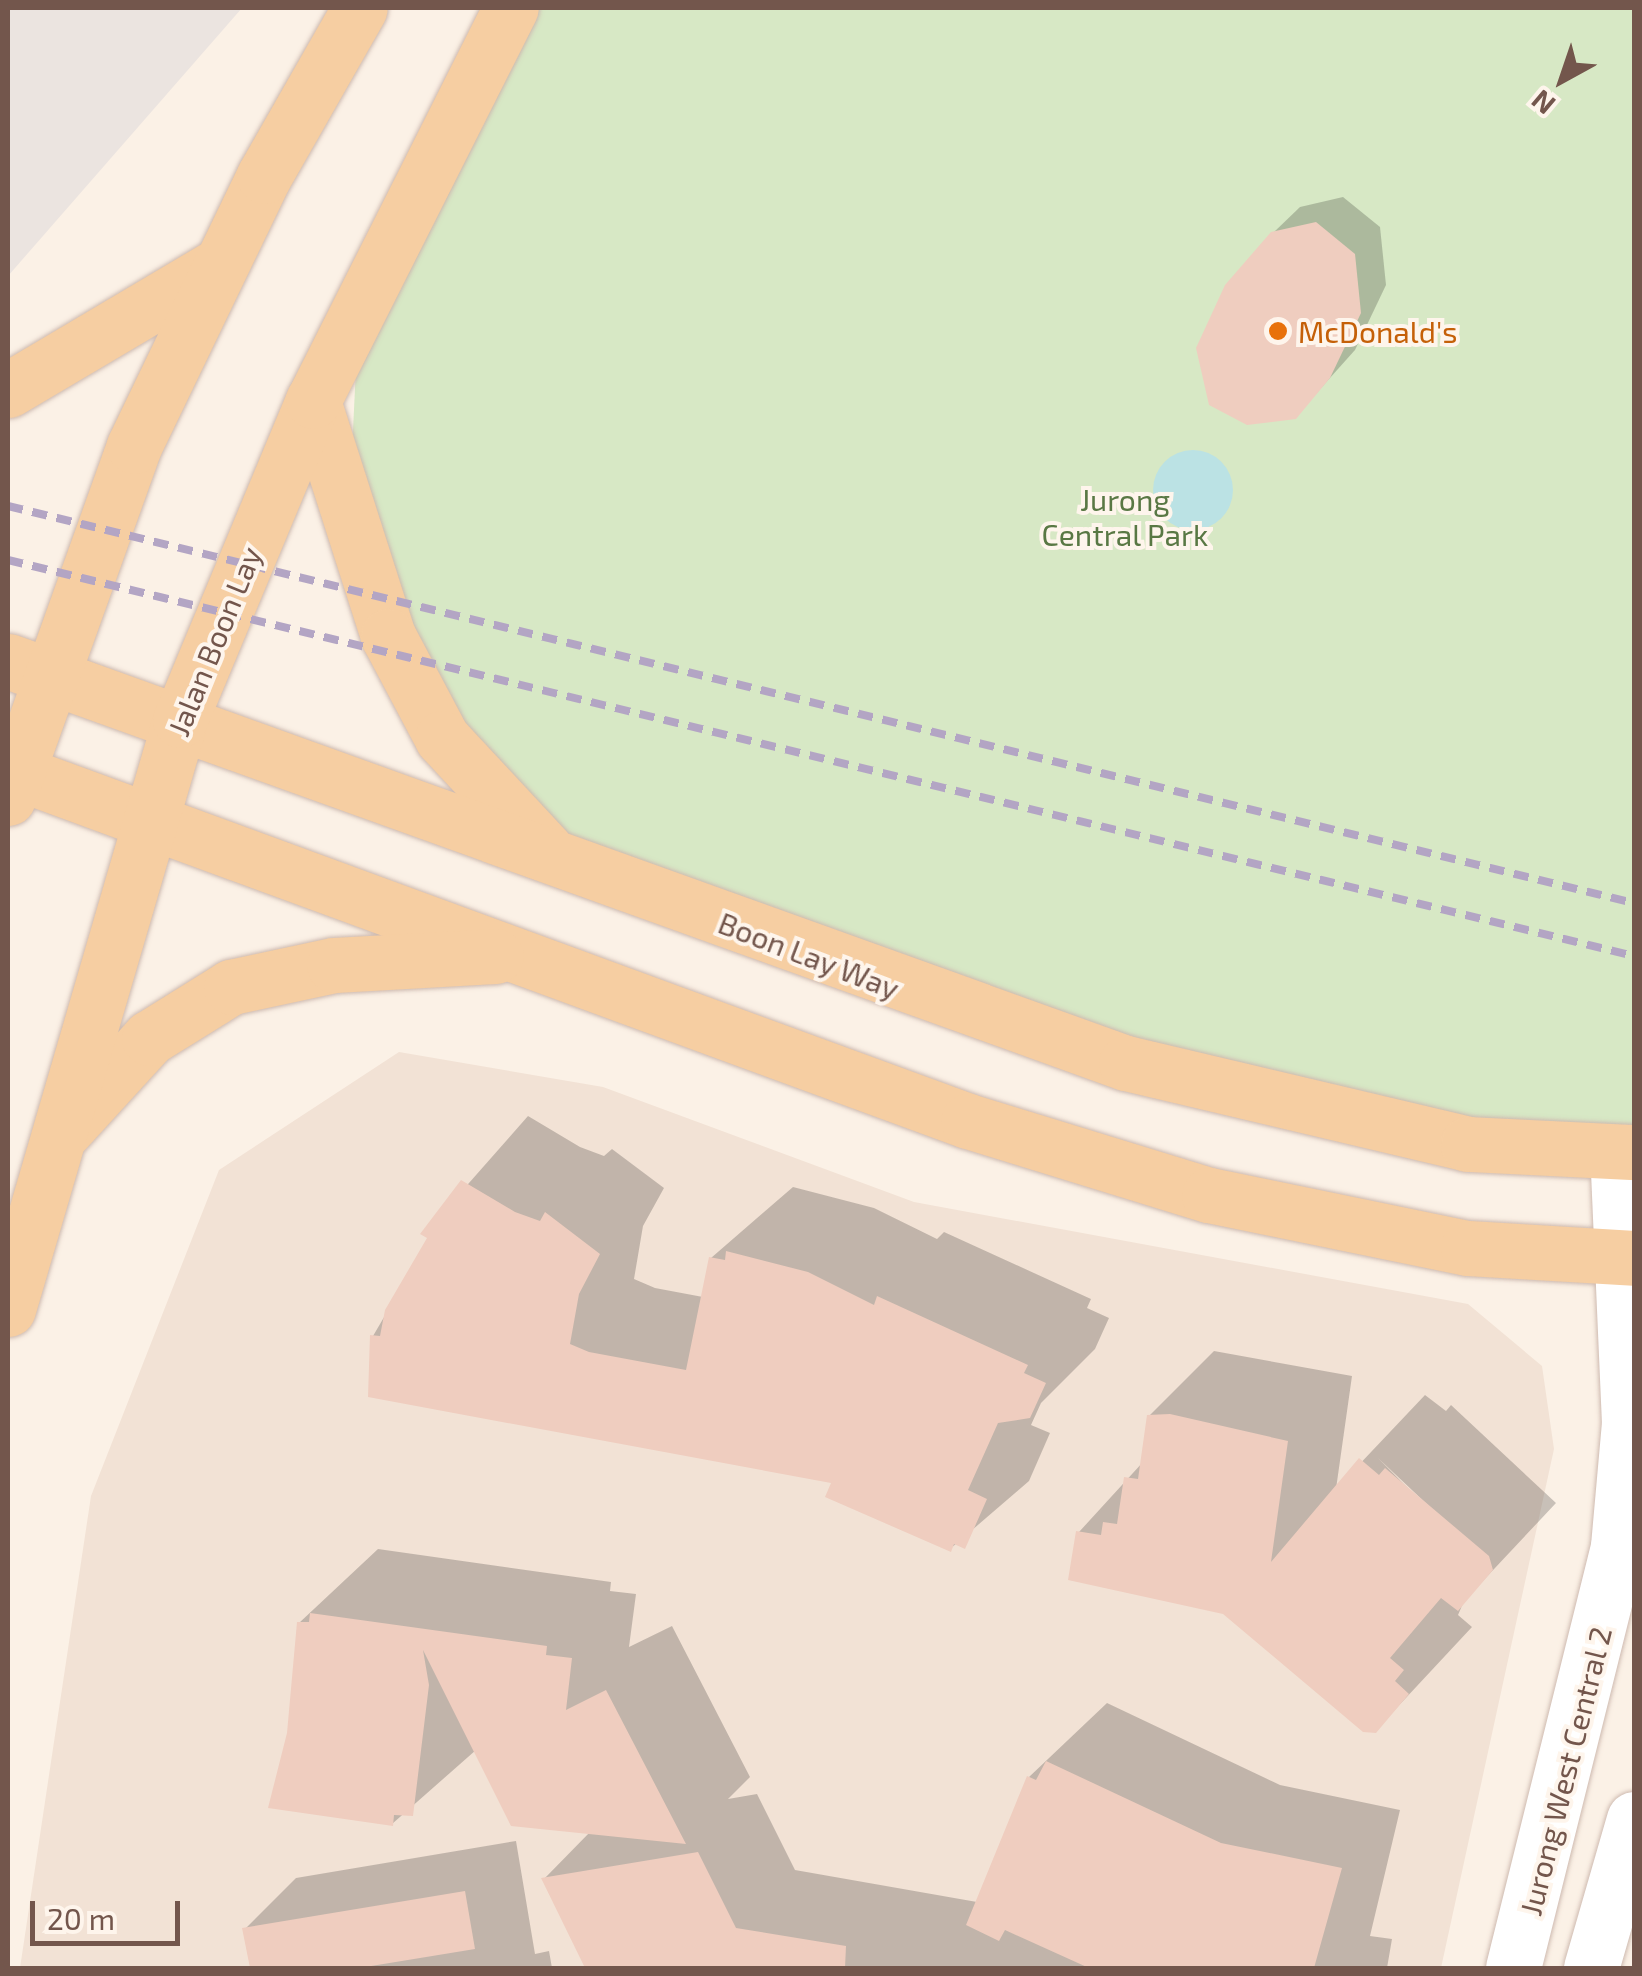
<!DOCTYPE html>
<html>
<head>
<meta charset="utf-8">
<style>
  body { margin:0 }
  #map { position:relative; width:1642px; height:1976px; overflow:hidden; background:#fbf1e6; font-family:"Exo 2",sans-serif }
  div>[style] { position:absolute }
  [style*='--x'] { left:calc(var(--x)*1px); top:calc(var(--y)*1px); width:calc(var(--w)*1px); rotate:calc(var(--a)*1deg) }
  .residential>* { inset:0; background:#f2e2d5 }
  .industrial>* { inset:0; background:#ebe4e0 }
  .green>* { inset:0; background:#d7e8c5 }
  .water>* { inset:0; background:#bbe2e4 }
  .round { border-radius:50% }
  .shadow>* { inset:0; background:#0003 }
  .building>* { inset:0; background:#efcdbf }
  .roads { filter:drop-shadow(0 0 2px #cebab0) drop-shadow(0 0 2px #cebab0) }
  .minor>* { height:55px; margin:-27.5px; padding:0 27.5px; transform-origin:27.5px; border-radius:27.5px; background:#fff }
  .major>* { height:55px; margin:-27.5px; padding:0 27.5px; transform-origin:27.5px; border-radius:27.5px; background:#f6cea2 }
  .rail>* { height:8px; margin-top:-4px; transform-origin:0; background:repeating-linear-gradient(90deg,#b3a5c4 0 15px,transparent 0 25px) }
  .dots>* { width:28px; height:28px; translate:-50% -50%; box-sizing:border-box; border:5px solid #fef5ec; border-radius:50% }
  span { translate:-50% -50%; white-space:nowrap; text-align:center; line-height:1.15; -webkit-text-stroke:8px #fef5ec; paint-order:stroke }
  .food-label { font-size:30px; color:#c56008 }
  .left { translate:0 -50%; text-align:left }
  .park-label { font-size:30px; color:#597844 }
  .street-label { font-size:30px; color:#73564c }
  .frame { position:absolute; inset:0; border:10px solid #73564c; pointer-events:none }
  .north { position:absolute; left:1512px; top:30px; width:100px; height:100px; -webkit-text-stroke:8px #fef5ec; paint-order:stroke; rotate:220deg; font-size:28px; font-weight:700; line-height:40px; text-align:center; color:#73564c }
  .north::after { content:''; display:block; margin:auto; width:35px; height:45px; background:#73564c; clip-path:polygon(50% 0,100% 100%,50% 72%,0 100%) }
  .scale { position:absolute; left:30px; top:1901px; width:150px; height:45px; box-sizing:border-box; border:5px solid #73564c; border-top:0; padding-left:12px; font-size:30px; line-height:35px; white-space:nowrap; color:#73564c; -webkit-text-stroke:8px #fef5ec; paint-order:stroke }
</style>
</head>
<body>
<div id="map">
  <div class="residential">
    <div style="clip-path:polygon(399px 1052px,603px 1087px,914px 1202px,1468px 1304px,1542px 1366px,1554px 1449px,1441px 1968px,20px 1968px,91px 1496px,219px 1170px)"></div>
  </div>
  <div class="industrial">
    <div style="clip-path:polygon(8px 8px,242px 8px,8px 276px)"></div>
  </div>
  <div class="green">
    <div style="clip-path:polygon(539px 8px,1634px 8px,1634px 1152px,1235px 1086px,559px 853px,448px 732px,352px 451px,357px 347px)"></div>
  </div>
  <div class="water">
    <div class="round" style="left:1153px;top:450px;width:80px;height:80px"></div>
  </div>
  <div class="shadow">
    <div style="clip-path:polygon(1343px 197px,1380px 227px,1386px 285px,1355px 350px,1295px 417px,1273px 233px,1300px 207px)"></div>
    <div style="clip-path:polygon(528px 1116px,580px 1147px,604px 1156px,612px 1149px,664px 1188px,643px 1226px,634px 1279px,655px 1288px,703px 1297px,711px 1258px,793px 1187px,874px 1208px,937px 1239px,944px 1232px,1091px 1299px,1087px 1308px,1109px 1318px,1095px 1349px,1041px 1403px,1031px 1425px,1050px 1433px,1029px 1481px,950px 1549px,834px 1481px,373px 1336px,431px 1237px,424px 1234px)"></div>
    <div style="clip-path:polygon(evenodd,1214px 1351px,1352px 1376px,1336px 1489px,1425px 1395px,1446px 1411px,1451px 1405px,1556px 1503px,1464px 1601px,1458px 1615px,1472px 1627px,1376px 1730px,1224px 1612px,1079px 1532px,1143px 1462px,1149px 1416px,1214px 1351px,1378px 1458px,1484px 1558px,1481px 1562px,1378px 1458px)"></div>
    <div style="clip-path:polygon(378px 1549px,611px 1582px,610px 1591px,636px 1594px,629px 1647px,672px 1626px,750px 1777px,728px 1799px,757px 1794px,795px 1870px,977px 1902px,1029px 1777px,1107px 1703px,1280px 1785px,1400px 1810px,1370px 1936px,1392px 1939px,1387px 1968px,618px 1968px,544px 1879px,590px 1832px,476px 1750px,392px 1824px,270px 1805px,289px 1734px,299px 1623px)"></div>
    <div style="clip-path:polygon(516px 1841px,535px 1954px,549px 1951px,552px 1968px,252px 1968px,245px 1929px,296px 1878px)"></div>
  </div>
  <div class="building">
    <div style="clip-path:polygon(1316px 222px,1355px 254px,1361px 313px,1330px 378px,1296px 419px,1247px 425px,1209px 405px,1196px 348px,1225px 285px,1271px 232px)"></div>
    <div style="clip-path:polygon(461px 1180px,515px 1212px,540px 1221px,545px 1212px,600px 1254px,579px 1294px,570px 1344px,589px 1352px,686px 1370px,709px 1257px,725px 1260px,726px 1251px,808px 1272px,874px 1305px,877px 1296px,1028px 1365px,1024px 1373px,1046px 1383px,1030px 1418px,998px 1423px,968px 1490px,987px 1499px,965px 1549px,954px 1544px,951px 1552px,825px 1497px,831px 1483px,368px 1397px,370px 1335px,380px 1336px,385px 1310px,427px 1238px,420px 1234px)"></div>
    <div style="clip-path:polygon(1170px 1414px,1288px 1441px,1271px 1562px,1359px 1458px,1379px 1475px,1385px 1468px,1489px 1556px,1493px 1570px,1458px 1611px,1441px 1598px,1390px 1658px,1404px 1670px,1395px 1681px,1409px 1694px,1376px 1733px,1363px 1732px,1223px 1614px,1068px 1580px,1076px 1531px,1101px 1535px,1103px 1522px,1117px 1524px,1124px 1477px,1138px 1479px,1147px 1415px)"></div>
    <div style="clip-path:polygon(310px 1613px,547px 1646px,546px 1655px,572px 1658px,566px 1710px,606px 1690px,686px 1844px,511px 1826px,423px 1650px,429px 1685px,413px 1816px,394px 1815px,393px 1826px,268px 1808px,287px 1733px,297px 1622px,309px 1622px)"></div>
    <div style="clip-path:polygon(1046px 1761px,1221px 1843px,1342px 1868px,1314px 1968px,1089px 1968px,1005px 1930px,999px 1941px,966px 1925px,1027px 1776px,1036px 1780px)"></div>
    <div style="clip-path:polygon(698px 1852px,736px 1928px,846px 1946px,845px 1968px,585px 1968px,541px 1878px)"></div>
    <div style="clip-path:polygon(465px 1891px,475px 1949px,359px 1968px,250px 1968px,242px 1928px)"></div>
  </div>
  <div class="roads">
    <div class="minor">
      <div style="--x:1513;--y:1968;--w:435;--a:-76"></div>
      <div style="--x:1618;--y:1546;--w:123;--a:-84.9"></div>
      <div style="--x:1629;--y:1423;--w:270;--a:-92.5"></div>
      <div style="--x:1591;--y:1968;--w:155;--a:-73.9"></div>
    </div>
    <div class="major">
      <div style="--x:8;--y:390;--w:245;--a:-30.6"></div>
      <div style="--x:313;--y:401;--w:247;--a:72.3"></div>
      <div style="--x:388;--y:636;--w:115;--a:62.1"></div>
      <div style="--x:442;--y:738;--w:153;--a:47.1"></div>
      <div style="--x:8;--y:661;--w:1188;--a:19.78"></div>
      <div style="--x:1126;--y:1063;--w:351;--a:13.3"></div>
      <div style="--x:1468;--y:1144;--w:166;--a:2.8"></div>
      <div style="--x:8;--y:769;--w:1022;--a:20.14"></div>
      <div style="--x:968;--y:1121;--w:252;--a:17.1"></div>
      <div style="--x:1209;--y:1195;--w:264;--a:11.6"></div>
      <div style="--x:1468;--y:1248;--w:166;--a:3.4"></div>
      <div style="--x:8;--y:798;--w:374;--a:-70.3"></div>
      <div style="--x:134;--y:446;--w:300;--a:-64.3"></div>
      <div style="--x:264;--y:176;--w:193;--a:-60.3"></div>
      <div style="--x:65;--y:1130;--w:125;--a:-47.6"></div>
      <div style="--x:149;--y:1038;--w:97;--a:-31.9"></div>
      <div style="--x:231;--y:987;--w:105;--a:-12.1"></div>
      <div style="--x:334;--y:965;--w:162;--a:-3.2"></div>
      <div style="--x:8;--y:1309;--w:614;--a:-73.72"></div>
      <div style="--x:180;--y:720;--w:346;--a:-67.4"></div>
      <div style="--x:313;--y:401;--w:440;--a:-63.3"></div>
    </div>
  </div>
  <div class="rail">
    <div style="--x:8;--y:506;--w:1674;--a:13.72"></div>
    <div style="--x:8;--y:560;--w:1674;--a:13.69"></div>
  </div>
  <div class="dots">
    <div style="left:1278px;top:331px;background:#e8710a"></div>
  </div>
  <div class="food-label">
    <span class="left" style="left:1298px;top:331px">McDonald's</span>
  </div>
  <div class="park-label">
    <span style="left:1125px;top:516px">Jurong<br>Central Park</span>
  </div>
  <div class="street-label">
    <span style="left:214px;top:641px;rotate:-68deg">Jalan Boon Lay</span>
    <span style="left:809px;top:955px;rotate:21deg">Boon Lay Way</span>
    <span style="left:1565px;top:1771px;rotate:-76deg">Jurong West Central 2</span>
  </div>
  <div class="frame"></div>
  <div class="north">N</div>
  <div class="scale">20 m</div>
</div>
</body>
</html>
